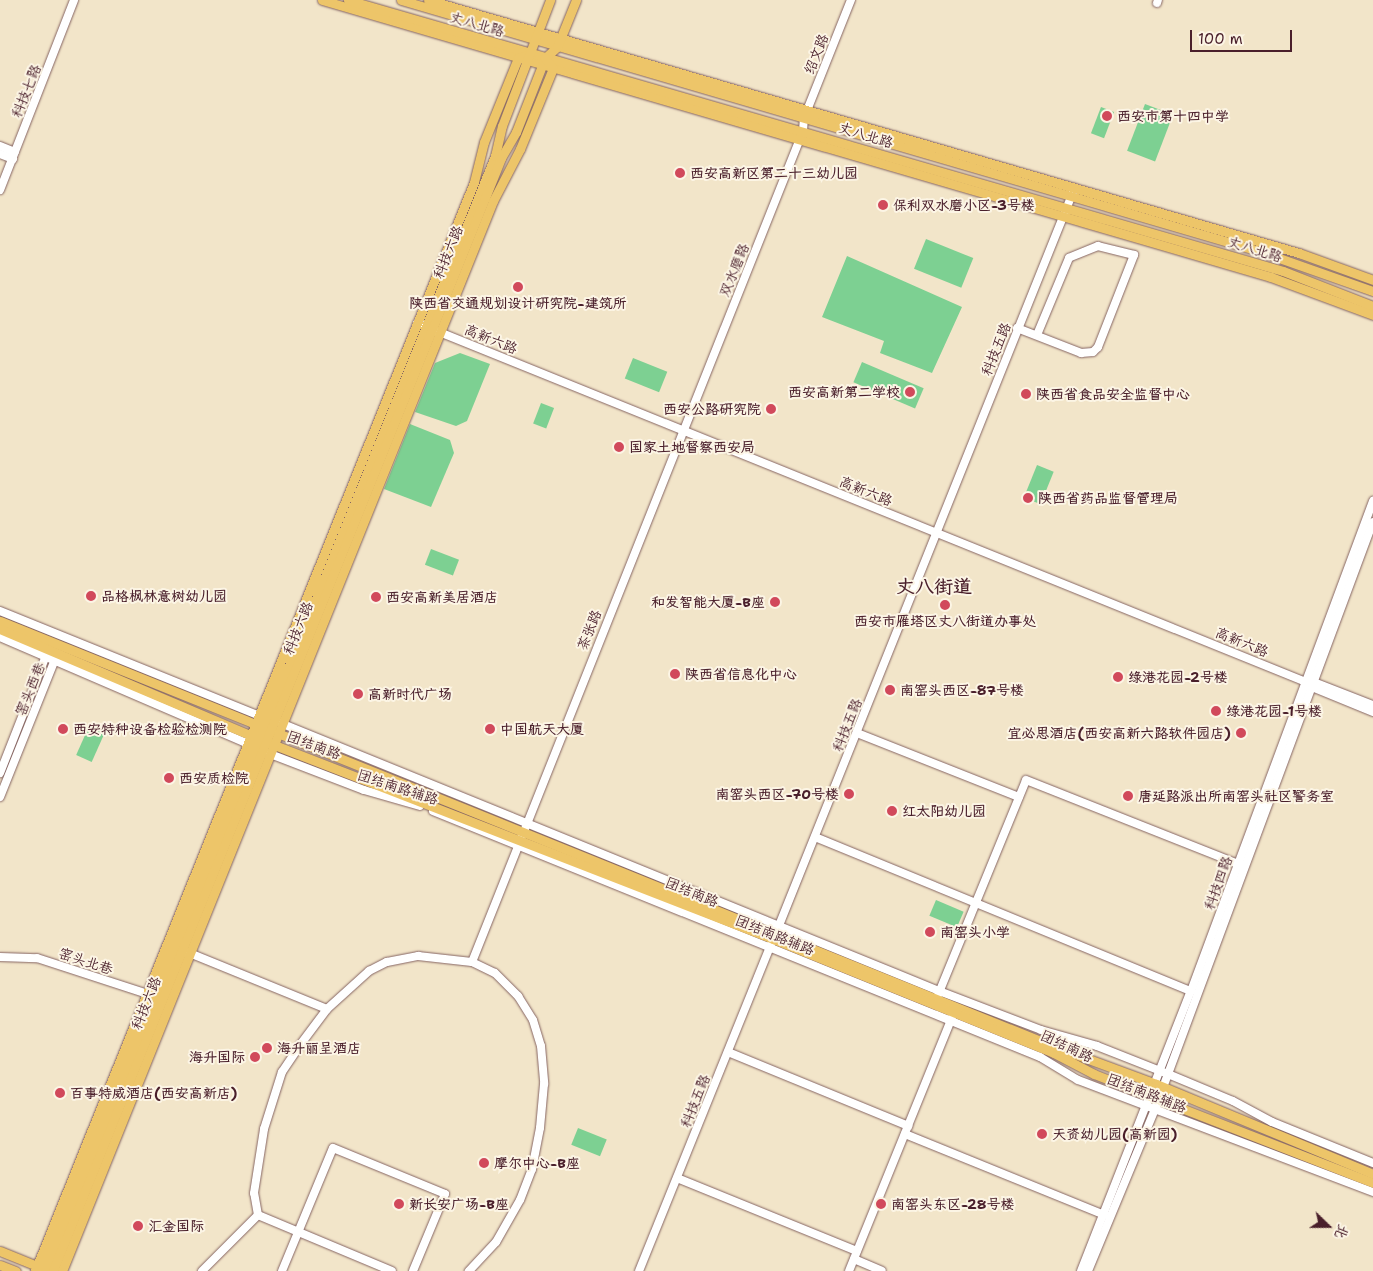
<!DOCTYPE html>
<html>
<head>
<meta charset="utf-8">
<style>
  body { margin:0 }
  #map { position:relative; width:1373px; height:1271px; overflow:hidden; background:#f2e5c9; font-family:"Shantell Sans","LXGW WenKai TC",sans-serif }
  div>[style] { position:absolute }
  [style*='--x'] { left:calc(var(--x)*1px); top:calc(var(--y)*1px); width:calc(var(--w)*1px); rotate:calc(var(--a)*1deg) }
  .green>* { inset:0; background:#7dd092; transform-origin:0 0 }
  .roads { filter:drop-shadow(0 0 1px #856462) drop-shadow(0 0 1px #856462) }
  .minor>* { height:8px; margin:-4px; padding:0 4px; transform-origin:4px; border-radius:4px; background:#fff }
  .major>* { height:9px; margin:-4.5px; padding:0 4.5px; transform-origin:4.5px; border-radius:4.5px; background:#edc569 }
  .dots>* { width:14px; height:14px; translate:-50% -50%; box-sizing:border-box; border:2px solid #fcf5e5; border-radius:50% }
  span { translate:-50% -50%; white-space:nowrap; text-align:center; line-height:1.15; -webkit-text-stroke:4px #fcf5e5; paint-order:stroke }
  .street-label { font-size:14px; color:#4a1f2b }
  .poi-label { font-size:14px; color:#4a1f2b; font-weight:700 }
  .left { translate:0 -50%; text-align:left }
  .right { translate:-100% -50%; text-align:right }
  .district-label { font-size:19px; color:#4a1f2b; font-weight:700 }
  .north { position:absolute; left:1303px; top:1201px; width:50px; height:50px; -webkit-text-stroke:4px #fcf5e5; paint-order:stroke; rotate:112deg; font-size:14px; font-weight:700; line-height:20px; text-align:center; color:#4a1f2b }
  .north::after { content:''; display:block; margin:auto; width:18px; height:22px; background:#4a1f2b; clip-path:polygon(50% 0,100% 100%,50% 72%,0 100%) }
  .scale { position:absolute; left:1190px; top:30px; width:102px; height:22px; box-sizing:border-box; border:2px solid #4a1f2b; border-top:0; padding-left:6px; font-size:15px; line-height:18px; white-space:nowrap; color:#4a1f2b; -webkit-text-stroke:4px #fcf5e5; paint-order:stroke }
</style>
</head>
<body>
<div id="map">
  <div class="green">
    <div style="left:1145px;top:104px;width:30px;height:50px;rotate:21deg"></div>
    <div style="left:1101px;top:107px;width:14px;height:28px;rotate:21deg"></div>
    <div style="left:926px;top:239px;width:51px;height:32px;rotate:22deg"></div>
    <div style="clip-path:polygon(847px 256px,962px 307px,932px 373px,880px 353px,884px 341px,822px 317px)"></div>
    <div style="clip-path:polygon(460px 353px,490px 364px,467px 421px,456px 426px,415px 412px,435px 363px)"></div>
    <div style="left:633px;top:358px;width:37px;height:22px;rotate:22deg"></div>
    <div style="left:862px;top:362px;width:67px;height:22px;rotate:23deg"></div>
    <div style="left:541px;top:403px;width:14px;height:22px;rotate:21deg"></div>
    <div style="clip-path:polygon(410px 424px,450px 440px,454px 453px,431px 507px,384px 489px)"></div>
    <div style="left:1037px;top:465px;width:18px;height:35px;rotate:22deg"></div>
    <div style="left:431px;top:549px;width:30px;height:17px;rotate:21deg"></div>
    <div style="left:90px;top:724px;width:17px;height:34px;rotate:24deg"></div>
    <div style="left:936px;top:900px;width:30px;height:17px;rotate:23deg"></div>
    <div style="left:578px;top:1128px;width:31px;height:18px;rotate:22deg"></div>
  </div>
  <div class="roads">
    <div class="minor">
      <div style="--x:1157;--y:3;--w:3;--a:-72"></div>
      <div style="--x:0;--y:146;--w:16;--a:22"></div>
      <div style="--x:0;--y:154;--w:14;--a:21"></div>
      <div style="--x:0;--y:190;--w:204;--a:-68.7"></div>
      <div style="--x:417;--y:323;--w:959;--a:21.99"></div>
      <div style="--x:1306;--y:682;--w:8;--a:40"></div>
      <div style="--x:1312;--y:687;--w:66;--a:22.3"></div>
      <div style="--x:1017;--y:328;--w:69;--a:21.3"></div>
      <div style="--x:1081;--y:353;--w:12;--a:-5"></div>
      <div style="--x:1093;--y:352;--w:7;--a:-45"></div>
      <div style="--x:1098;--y:347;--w:99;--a:-68.6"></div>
      <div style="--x:1134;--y:255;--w:37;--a:-166"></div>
      <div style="--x:1098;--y:246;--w:31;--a:158"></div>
      <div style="--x:1069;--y:258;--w:83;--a:112.6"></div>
      <div style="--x:0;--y:611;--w:284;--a:22"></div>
      <div style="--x:0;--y:637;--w:275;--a:23.3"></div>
      <div style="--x:1311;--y:681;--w:66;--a:21.2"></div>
      <div style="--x:278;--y:722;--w:714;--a:22.14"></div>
      <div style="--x:939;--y:991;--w:109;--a:20.9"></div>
      <div style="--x:1041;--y:1030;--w:58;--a:15.9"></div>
      <div style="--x:1097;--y:1046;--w:76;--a:21.5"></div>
      <div style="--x:1168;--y:1074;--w:70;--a:22.6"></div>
      <div style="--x:1233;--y:1101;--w:44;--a:28.3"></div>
      <div style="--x:1272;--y:1122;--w:109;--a:22.1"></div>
      <div style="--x:857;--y:733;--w:174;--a:21.6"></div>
      <div style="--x:265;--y:752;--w:106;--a:21"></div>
      <div style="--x:364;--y:790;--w:58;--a:15.9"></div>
      <div style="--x:0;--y:773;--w:129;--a:-68.6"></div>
      <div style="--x:0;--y:797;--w:151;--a:-68.2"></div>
      <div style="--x:433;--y:811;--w:655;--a:22.06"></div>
      <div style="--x:1040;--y:1057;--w:44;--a:31.2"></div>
      <div style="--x:1078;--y:1080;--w:316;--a:20.8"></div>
      <div style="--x:815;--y:837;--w:406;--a:22.3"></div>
      <div style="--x:778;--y:928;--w:793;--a:-68.16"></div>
      <div style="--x:187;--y:952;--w:151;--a:22.2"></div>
      <div style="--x:0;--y:957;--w:37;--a:2"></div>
      <div style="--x:37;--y:958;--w:120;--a:18"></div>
      <div style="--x:472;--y:962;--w:894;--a:-68.28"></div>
      <div style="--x:803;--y:131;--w:13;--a:-86"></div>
      <div style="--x:804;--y:118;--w:127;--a:-68.3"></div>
      <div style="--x:938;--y:995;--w:232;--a:-67.7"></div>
      <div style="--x:1026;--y:780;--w:233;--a:21.6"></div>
      <div style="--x:728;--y:1052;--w:195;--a:22.3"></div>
      <div style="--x:905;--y:1134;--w:215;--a:22.1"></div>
      <div style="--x:677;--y:1178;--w:194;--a:22.1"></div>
      <div style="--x:258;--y:1215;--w:145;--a:22.7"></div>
      <div style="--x:854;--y:1259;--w:30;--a:23"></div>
      <div style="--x:202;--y:1271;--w:79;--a:-45"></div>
      <div style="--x:258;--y:1215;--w:22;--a:-100"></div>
      <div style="--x:254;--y:1193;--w:65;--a:-81.1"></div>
      <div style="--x:264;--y:1129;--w:60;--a:-72.5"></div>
      <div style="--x:282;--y:1072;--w:32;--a:-56"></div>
      <div style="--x:300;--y:1045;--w:45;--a:-53.1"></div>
      <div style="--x:327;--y:1009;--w:57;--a:-42.1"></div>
      <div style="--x:369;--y:971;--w:20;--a:-27"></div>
      <div style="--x:387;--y:962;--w:32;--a:-11"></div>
      <div style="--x:418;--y:956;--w:54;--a:6.3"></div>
      <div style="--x:472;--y:962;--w:25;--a:26"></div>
      <div style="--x:495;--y:973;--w:33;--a:45"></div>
      <div style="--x:518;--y:996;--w:28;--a:58"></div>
      <div style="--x:533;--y:1020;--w:27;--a:73"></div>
      <div style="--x:541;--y:1046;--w:38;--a:85"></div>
      <div style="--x:544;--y:1084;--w:44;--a:95.2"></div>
      <div style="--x:540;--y:1128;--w:42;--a:101"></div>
      <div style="--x:532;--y:1169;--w:33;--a:111"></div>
      <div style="--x:520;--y:1200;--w:48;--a:119.7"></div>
      <div style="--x:496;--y:1242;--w:40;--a:133"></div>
      <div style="--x:282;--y:1271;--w:133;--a:-67.5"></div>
      <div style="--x:333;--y:1148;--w:121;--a:22.3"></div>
      <div style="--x:445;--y:1194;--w:83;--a:112.6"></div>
      <div style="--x:639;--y:1271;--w:353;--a:-68"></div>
      <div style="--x:849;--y:1271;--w:274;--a:-67.9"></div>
      <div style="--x:1081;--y:1271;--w:301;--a:-68.6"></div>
      <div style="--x:1191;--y:991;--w:523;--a:-69.62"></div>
      <div style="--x:1088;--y:1271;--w:175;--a:-67.5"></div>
      <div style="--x:1155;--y:1109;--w:626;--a:-69.63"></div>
    </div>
    <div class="major">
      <div style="--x:322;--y:0;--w:989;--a:16.27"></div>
      <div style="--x:1271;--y:277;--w:109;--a:20.4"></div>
      <div style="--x:348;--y:0;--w:973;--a:16.16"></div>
      <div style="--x:1283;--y:271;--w:97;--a:21.3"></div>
      <div style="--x:401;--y:0;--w:897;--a:16.31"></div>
      <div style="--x:1262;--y:252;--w:118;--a:19.4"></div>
      <div style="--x:428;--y:0;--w:907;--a:16.2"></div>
      <div style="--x:1299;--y:253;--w:79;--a:20"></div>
      <div style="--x:0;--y:621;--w:1130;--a:21.98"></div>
      <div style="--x:1048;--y:1044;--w:115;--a:20.3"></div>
      <div style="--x:1156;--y:1084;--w:235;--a:22.5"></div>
      <div style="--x:0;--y:629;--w:281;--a:23"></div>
      <div style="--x:259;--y:739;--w:552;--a:21.26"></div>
      <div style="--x:773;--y:939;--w:303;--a:22.1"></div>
      <div style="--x:1054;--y:1053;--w:45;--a:27.7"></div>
      <div style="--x:1094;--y:1074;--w:300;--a:21.3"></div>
      <div style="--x:0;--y:1251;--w:45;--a:22"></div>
      <div style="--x:0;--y:1265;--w:17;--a:21"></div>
      <div style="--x:35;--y:1271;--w:1174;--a:-68.04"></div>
      <div style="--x:474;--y:182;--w:41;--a:-76"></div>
      <div style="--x:484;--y:142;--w:91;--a:-68"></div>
      <div style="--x:518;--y:58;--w:14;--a:-17"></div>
      <div style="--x:44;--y:1271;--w:1203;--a:-67.98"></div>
      <div style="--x:495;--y:156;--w:31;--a:-77"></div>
      <div style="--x:502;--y:126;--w:135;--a:-69.1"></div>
      <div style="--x:53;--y:1271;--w:1200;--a:-68.07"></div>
      <div style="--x:501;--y:158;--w:30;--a:-60"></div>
      <div style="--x:516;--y:132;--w:79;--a:-68.6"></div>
      <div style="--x:545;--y:58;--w:16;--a:-43"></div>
      <div style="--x:557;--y:47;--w:51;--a:-68"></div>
      <div style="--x:62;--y:1271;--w:1154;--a:-68.06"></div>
      <div style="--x:493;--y:201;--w:59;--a:-62.6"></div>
      <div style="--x:520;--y:149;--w:87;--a:-67.8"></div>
      <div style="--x:553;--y:68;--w:13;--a:-129"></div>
    </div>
  </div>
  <div class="dots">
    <div style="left:1107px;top:116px;background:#d1495b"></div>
    <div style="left:680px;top:173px;background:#d1495b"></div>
    <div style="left:883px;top:205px;background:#d1495b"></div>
    <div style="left:518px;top:287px;background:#d1495b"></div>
    <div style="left:910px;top:392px;background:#d1495b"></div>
    <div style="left:1026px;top:394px;background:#d1495b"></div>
    <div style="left:771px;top:409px;background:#d1495b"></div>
    <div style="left:619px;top:447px;background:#d1495b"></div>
    <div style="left:1028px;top:498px;background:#d1495b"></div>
    <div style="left:91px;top:596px;background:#d1495b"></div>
    <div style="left:376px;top:597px;background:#d1495b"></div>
    <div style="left:775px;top:602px;background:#d1495b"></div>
    <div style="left:945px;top:605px;background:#d1495b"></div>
    <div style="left:675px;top:674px;background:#d1495b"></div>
    <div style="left:1118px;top:677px;background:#d1495b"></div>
    <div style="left:890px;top:690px;background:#d1495b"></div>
    <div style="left:358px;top:694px;background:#d1495b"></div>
    <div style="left:1216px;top:711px;background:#d1495b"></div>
    <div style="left:63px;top:729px;background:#d1495b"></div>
    <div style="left:490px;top:729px;background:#d1495b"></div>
    <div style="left:1241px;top:733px;background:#d1495b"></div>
    <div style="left:169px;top:778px;background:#d1495b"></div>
    <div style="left:849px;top:794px;background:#d1495b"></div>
    <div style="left:1128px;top:796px;background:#d1495b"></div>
    <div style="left:892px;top:811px;background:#d1495b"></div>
    <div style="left:930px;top:932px;background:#d1495b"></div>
    <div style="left:267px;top:1048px;background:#d1495b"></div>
    <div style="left:255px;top:1057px;background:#d1495b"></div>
    <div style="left:60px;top:1093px;background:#d1495b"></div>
    <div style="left:1042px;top:1134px;background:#d1495b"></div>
    <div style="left:484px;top:1163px;background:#d1495b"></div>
    <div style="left:399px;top:1204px;background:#d1495b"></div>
    <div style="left:881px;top:1204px;background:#d1495b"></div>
    <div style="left:138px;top:1226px;background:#d1495b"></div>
  </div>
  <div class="street-label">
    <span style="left:477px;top:24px;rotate:16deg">丈八北路</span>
    <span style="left:816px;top:54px;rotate:-68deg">绍文路</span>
    <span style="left:26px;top:91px;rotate:-68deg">科技七路</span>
    <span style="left:866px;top:135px;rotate:17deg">丈八北路</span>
    <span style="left:1255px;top:249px;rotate:17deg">丈八北路</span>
    <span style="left:448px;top:252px;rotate:-68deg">科技六路</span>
    <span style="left:734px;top:270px;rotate:-68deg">双水磨路</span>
    <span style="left:491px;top:339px;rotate:22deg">高新六路</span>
    <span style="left:996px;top:349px;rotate:-68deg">科技五路</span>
    <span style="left:866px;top:491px;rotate:22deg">高新六路</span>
    <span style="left:298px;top:628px;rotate:-68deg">科技六路</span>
    <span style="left:589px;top:630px;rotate:-68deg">茶张路</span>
    <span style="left:1242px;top:642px;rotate:22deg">高新六路</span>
    <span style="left:30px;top:689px;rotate:-68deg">窑头西巷</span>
    <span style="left:847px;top:725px;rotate:-68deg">科技五路</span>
    <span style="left:314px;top:745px;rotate:20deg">团结南路</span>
    <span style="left:398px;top:787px;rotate:18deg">团结南路辅路</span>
    <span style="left:1218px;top:883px;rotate:-70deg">科技四路</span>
    <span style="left:692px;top:892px;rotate:22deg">团结南路</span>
    <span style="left:775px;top:935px;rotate:22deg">团结南路辅路</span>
    <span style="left:86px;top:961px;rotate:18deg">窑头北巷</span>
    <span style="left:146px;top:1003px;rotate:-68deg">科技六路</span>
    <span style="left:1067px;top:1046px;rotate:25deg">团结南路</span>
    <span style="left:1147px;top:1093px;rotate:21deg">团结南路辅路</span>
    <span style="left:695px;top:1101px;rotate:-68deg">科技五路</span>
  </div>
  <div class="poi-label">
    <span class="left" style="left:1117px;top:116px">西安市第十四中学</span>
    <span class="left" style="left:690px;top:173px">西安高新区第二十三幼儿园</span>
    <span class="left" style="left:893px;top:205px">保利双水磨小区-3号楼</span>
    <span style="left:518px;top:303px">陕西省交通规划设计研究院-建筑所</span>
    <span class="right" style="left:900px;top:392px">西安高新第二学校</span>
    <span class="left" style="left:1036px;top:394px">陕西省食品安全监督中心</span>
    <span class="right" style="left:761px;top:409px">西安公路研究院</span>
    <span class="left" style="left:629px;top:447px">国家土地督察西安局</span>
    <span class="left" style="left:1038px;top:498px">陕西省药品监督管理局</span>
    <span class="left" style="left:101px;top:596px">品格枫林意树幼儿园</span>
    <span class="left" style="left:386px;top:597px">西安高新美居酒店</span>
    <span class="right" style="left:765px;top:602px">和发智能大厦-B座</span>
    <span style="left:945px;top:621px">西安市雁塔区丈八街道办事处</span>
    <span class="left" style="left:685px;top:674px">陕西省信息化中心</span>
    <span class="left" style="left:1128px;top:677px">绿港花园-2号楼</span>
    <span class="left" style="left:900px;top:690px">南窑头西区-87号楼</span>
    <span class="left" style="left:368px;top:694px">高新时代广场</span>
    <span class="left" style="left:1226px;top:711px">绿港花园-1号楼</span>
    <span class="left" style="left:73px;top:729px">西安特种设备检验检测院</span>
    <span class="left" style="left:500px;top:729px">中国航天大厦</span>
    <span class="right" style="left:1231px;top:733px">宜必思酒店(西安高新六路软件园店)</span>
    <span class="left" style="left:179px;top:778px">西安质检院</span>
    <span class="right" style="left:839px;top:794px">南窑头西区-70号楼</span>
    <span class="left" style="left:1138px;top:796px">唐延路派出所南窑头社区警务室</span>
    <span class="left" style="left:902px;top:811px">红太阳幼儿园</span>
    <span class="left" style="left:940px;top:932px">南窑头小学</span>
    <span class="left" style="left:277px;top:1048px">海升丽呈酒店</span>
    <span class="right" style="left:245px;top:1057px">海升国际</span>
    <span class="left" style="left:70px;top:1093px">百事特威酒店(西安高新店)</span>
    <span class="left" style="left:1052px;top:1134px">天资幼儿园(高新园)</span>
    <span class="left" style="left:494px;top:1163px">摩尔中心-B座</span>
    <span class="left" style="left:409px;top:1204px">新长安广场-B座</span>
    <span class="left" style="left:891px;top:1204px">南窑头东区-28号楼</span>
    <span class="left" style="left:148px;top:1226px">汇金国际</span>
  </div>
  <div class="district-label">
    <span style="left:934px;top:587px">丈八街道</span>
  </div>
  <div class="north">北</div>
  <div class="scale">100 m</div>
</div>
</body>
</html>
